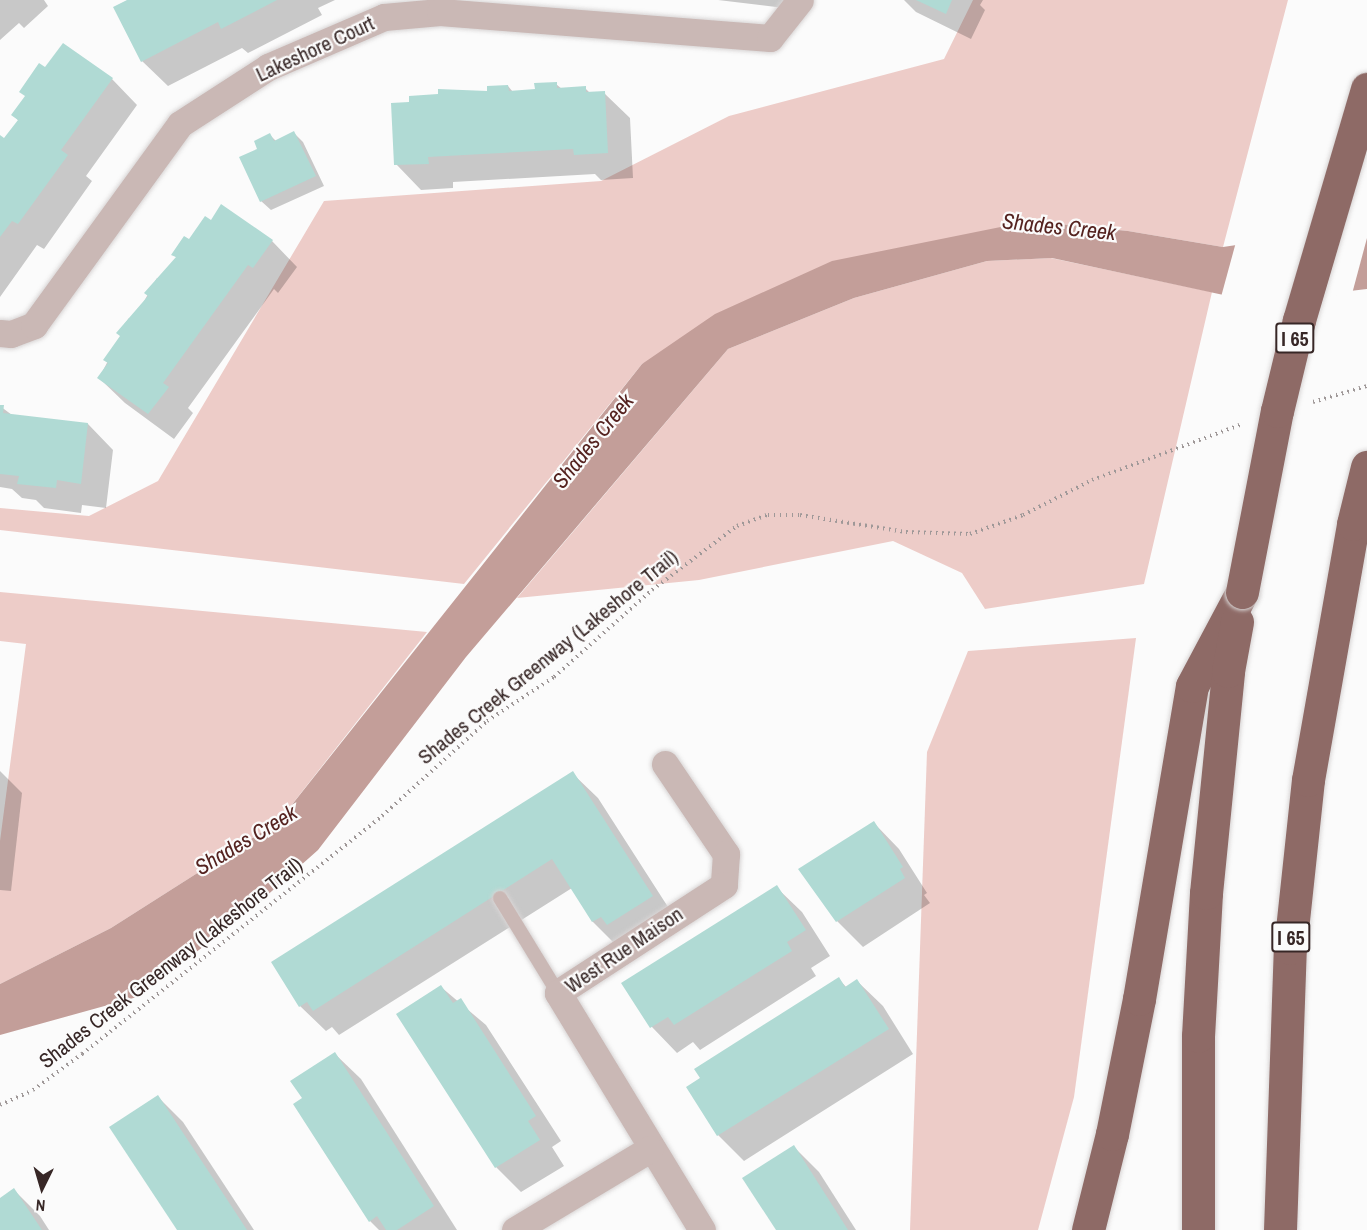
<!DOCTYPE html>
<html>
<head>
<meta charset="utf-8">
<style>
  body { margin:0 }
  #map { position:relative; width:1367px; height:1230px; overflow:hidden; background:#fbfbfb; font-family:"Archivo Narrow",sans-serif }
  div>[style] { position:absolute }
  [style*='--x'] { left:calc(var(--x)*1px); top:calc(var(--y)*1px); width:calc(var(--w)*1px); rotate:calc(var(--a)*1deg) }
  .green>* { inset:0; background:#edccc8 }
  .water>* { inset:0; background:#c39e99 }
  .pier>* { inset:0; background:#fbfbfb }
  .shadow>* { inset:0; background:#0003 }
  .building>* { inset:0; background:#b0dad4 }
  .path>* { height:4px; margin-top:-2px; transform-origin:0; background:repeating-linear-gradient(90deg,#9f9898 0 1.5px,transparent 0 6px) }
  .roads { filter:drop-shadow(0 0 2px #d8d5d5) drop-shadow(0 0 2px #d8d5d5) }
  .lane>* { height:14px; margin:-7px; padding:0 7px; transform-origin:7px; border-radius:7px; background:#cab8b5 }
  .street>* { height:27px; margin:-13.5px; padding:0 13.5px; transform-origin:13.5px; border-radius:13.5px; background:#cab8b5 }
  .highway>* { height:33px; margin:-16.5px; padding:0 16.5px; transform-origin:16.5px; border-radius:16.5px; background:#8e6a66 }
  .bridges { filter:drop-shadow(0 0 2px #d8d5d5) drop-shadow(0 0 2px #d8d5d5) }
  .highway-bridge>* { height:33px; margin:-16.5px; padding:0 16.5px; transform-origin:16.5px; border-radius:16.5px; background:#8e6a66 }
  span { translate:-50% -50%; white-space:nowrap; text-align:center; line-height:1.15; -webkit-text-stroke:4.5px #fbfbfb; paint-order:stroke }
  .shield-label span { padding:2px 4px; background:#fbfbfb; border:2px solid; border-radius:4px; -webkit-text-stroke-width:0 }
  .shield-label { font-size:20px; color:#372726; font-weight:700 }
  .street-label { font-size:21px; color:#372726 }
  .water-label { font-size:22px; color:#54221f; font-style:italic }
  .north { position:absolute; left:12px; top:1158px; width:60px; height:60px; -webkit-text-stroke:4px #fbfbfb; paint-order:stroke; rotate:185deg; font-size:16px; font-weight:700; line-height:24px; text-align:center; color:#372726 }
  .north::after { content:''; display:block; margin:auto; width:21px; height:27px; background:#372726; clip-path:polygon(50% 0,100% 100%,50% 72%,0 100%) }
</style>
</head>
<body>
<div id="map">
  <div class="green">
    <div style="clip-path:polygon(973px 0,1288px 0,1223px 247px,1128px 231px,1031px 221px,642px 364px,464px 584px,0 530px,0 508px,89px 516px,158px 481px,324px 201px,601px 181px,729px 116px,944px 59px)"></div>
    <div style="clip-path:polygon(1051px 258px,1212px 292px,1144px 584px,985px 609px,962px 573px,893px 541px,699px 580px,517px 598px,728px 349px,854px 298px,987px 261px)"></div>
    <div style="clip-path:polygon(0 592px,427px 632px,279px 821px,111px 928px,0 984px,0 841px,26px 644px,0 641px)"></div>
    <div style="clip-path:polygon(1136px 638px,1074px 1097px,1038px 1230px,910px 1230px,927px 752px,968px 651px)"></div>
  </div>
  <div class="water">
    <div style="clip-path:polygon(1030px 221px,1128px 231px,1223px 247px,1367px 226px,1367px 289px,1256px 302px,1052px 258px,987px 261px,854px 298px,728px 349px,466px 657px,318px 850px,245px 915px,137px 997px,0 1035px,0 984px,111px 928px,279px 821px,642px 364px,715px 314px,832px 261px)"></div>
  </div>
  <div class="pier">
    <div style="clip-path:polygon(1367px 223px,1367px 238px,1352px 294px,1257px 305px,1221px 297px,1236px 242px)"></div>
  </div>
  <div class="shadow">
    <div style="clip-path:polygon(0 0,44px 0,48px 6px,24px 28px,19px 23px,0 40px)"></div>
    <div style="clip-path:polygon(130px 0,335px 0,318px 8px,322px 15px,248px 53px,242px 48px,168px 86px,142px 61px)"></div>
    <div style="clip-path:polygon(718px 0,793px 0,792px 9px)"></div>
    <div style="clip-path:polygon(904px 0,983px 0,980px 5px,985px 10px,971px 39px,916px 12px)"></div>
    <div style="clip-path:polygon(46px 69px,112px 79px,137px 105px,86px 176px,92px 181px,44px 249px,37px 245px,0 297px,0 137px,5px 140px,19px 121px,13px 115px)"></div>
    <div style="clip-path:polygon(556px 84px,562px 89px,585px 88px,591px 94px,604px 93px,630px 118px,633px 178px,601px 180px,595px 174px,453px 182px,453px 188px,421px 190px,396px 164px,489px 93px,508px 86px,513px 92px,536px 90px)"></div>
    <div style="clip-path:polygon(294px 133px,303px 142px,324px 186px,271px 210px,261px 201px,259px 149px,270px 135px,276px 141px)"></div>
    <div style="clip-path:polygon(211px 222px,272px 241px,297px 267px,278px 293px,274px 289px,188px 408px,193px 413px,174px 439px,125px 403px,99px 378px,121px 336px,118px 333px,129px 318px,133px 321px,157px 278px,161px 281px,177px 258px,173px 254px)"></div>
    <div style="clip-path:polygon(0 406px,12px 415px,88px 424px,113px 450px,106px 508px,82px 505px,81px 513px,44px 508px,36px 500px,22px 498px,12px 489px,0 487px)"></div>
    <div style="clip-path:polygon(0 771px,22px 793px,11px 891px,0 890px)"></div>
    <div style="clip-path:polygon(572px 773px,598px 798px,677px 921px,618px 947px,593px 922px,572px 888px,339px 1035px,332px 1027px,326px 1031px,300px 1006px)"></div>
    <div style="clip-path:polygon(874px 823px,899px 849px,927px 893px,924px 895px,930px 903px,863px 947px,837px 921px,801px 870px)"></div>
    <div style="clip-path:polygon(776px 887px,802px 912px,830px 956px,811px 968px,816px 976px,700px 1050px,693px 1042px,677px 1053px,652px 1027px,623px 983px)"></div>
    <div style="clip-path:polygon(839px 979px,847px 988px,857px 981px,883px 1006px,913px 1054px,744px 1161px,718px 1135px,688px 1087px)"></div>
    <div style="clip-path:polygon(441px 987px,486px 1025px,561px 1141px,552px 1147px,564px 1166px,521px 1192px,496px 1167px)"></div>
    <div style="clip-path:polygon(335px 1054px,361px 1079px,457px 1230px,379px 1230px,370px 1221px)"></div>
    <div style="clip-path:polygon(158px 1097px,183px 1122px,254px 1230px,179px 1230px)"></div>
    <div style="clip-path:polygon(794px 1147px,819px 1172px,856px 1230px,777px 1230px)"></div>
    <div style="clip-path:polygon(14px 1190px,40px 1216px,49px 1230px,0 1230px,0 1200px)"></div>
  </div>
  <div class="building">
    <div style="clip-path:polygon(127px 0,277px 0,221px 29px,218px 22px,141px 62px,113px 7px)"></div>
    <div style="clip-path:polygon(916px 0,952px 0,946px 14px)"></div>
    <div style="clip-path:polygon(63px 43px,113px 78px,61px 150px,68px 155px,18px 224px,12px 221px,0 237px,0 135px,4px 138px,18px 120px,11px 115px,25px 96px,19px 92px,39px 63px,45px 67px)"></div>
    <div style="clip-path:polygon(557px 82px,557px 88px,586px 86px,586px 92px,605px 91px,608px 153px,574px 155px,573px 149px,428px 157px,429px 164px,394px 165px,391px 103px,409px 102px,409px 96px,438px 94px,438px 89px,487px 91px,487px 86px,508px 85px,509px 91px,535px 89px,534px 83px)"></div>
    <div style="clip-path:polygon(294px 131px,316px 176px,260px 202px,239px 157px,257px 149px,254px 141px,270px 133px,274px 141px)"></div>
    <div style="clip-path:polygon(221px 204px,273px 240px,253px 268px,248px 265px,163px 383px,169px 387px,148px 414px,97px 378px,108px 363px,103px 360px,120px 336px,116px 333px,148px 296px,144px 293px,176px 257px,171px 255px,184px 236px,189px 239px,205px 216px,211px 220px)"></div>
    <div style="clip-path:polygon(0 405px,4px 405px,3px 413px,88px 423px,81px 484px,57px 480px,56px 488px,17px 484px,19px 476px,0 474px)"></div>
    <div style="clip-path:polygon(573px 771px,653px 896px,607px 925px,601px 917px,592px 922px,552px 859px,313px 1011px,307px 1002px,299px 1007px,271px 962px)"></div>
    <div style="clip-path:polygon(874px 821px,903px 867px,900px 869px,905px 878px,836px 922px,798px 869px)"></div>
    <div style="clip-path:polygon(777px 885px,806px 930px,787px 942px,792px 951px,674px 1025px,668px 1017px,650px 1028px,621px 983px)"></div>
    <div style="clip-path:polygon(839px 977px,845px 987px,857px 979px,889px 1029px,717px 1136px,686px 1087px,700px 1078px,694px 1069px)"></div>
    <div style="clip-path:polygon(441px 985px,453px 1003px,461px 998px,536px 1116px,528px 1121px,540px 1140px,495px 1168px,396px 1014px)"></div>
    <div style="clip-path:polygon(335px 1052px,434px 1206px,397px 1230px,386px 1230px,377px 1216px,369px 1222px,293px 1104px,302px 1098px,290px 1081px)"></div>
    <div style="clip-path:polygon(158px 1095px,230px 1204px,247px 1230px,177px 1230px,109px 1127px)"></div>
    <div style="clip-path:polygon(794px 1145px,848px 1230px,776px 1230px,742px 1178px)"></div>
    <div style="clip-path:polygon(14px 1188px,42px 1230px,0 1230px,0 1198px)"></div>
  </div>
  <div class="path">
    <div style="--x:1313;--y:402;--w:56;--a:-16.5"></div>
    <div style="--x:0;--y:1105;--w:36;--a:-24"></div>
    <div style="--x:33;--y:1090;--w:61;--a:-36.3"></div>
    <div style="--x:82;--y:1054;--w:383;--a:-38.4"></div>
    <div style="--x:382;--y:816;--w:142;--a:-42.1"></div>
    <div style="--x:487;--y:721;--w:80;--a:-33.3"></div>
    <div style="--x:554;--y:677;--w:131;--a:-41.6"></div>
    <div style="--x:652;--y:590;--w:106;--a:-37"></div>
    <div style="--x:737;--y:526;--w:33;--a:-20"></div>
    <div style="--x:768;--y:515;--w:32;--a:0"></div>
    <div style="--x:800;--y:515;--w:107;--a:9.1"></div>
    <div style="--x:906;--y:532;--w:64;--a:1.8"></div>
    <div style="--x:970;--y:534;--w:56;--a:-19.7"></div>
    <div style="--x:1023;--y:515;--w:77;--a:-26.9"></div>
    <div style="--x:1092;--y:480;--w:158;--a:-20.4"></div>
  </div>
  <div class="roads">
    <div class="lane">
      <div style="--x:500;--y:898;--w:111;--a:58.6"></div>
    </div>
    <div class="street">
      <div style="--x:0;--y:333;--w:11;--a:5"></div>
      <div style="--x:11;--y:334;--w:25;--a:-21"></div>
      <div style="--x:34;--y:325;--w:248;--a:-54"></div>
      <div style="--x:180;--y:124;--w:105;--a:-32.9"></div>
      <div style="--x:268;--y:67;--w:126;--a:-23.3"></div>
      <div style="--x:384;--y:17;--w:56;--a:-5.1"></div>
      <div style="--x:440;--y:12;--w:331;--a:4.5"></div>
      <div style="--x:770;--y:38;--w:48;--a:-51.7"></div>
      <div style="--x:665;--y:764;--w:109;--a:55.9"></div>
      <div style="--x:726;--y:854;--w:31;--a:94"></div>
      <div style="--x:724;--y:885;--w:198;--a:147"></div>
      <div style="--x:558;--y:993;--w:277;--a:58.7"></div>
      <div style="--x:515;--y:1230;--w:157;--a:-31"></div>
    </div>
    <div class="highway">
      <div style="--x:1088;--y:1230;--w:99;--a:-76"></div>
      <div style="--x:1112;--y:1134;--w:138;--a:-78.7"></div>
      <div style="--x:1139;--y:999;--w:317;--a:-80.4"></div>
      <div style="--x:1192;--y:686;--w:106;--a:-62"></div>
      <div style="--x:1198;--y:1230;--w:194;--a:-90"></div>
      <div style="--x:1198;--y:1036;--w:143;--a:-86.8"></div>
      <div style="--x:1206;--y:893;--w:223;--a:-84.3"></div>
      <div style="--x:1228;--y:671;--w:50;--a:-79.6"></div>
      <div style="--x:1280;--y:1230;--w:282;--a:-88"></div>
      <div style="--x:1290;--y:948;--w:169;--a:-83.9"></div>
      <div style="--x:1308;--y:780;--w:260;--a:-80"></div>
      <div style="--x:1353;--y:524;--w:59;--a:-76.2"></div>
    </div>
  </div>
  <div class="bridges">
    <div class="highway-bridge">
      <div style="--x:1242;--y:592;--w:184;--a:-79.1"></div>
      <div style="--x:1277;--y:411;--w:94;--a:-76.4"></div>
      <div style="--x:1299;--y:320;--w:241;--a:-73.6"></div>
    </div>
  </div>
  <div class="shield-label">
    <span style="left:1295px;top:338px">I 65</span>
    <span style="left:1291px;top:937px">I 65</span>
  </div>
  <div class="street-label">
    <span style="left:315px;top:49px;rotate:-25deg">Lakeshore Court</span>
    <span style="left:548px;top:657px;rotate:-39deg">Shades Creek Greenway (Lakeshore Trail)</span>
    <span style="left:624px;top:950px;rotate:-34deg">West Rue Maison</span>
    <span style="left:171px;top:963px;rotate:-38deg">Shades Creek Greenway (Lakeshore Trail)</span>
  </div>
  <div class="water-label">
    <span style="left:1059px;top:227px;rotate:6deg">Shades Creek</span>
    <span style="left:593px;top:441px;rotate:-51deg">Shades Creek</span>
    <span style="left:246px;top:840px;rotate:-31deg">Shades Creek</span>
  </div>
  <div class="north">N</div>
</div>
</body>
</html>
